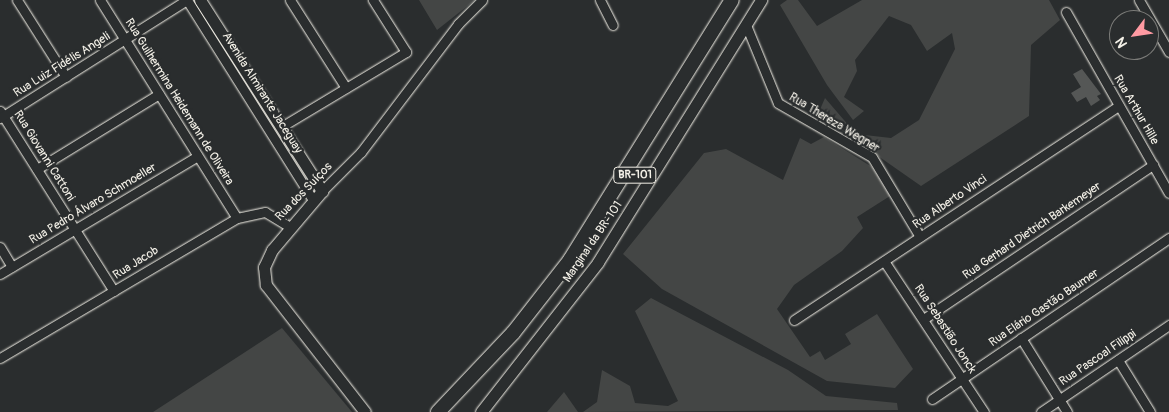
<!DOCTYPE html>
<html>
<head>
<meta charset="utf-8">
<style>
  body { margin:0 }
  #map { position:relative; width:1169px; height:412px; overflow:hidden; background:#2a2d2e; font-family:Pangolin,sans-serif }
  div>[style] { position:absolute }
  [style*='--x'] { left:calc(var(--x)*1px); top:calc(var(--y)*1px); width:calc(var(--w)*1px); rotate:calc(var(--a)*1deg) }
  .green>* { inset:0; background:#444645 }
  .building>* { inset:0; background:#555756 }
  .roads { filter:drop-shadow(0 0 1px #f4f1e8) drop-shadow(0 0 1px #f4f1e8) }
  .minor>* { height:9px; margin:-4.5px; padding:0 4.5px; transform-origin:4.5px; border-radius:4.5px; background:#2a2d2e }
  .major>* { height:11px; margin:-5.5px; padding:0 5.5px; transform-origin:5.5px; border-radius:5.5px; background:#2a2d2e }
  .highway>* { height:14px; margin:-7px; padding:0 7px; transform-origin:7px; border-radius:7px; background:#2a2d2e }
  span { translate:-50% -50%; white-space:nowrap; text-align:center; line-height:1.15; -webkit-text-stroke:4.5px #2a2d2e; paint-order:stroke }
  .shield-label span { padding:1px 4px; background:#2a2d2e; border:1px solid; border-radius:4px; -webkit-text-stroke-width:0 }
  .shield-label { font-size:11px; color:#f4f1e8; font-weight:700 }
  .street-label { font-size:12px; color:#f4f1e8 }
  .north { position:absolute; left:1109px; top:10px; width:50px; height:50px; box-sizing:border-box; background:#2a2d2e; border:1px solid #7b7b78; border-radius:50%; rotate:239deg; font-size:14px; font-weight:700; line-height:20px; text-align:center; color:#f4f1e8 }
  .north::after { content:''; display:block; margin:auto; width:18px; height:22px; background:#ff9aa2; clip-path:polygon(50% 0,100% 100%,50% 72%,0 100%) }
</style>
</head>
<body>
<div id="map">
  <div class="green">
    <div style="clip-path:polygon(419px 0,475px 0,437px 30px)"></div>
    <div style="clip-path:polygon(787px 0,798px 0,817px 26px,862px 0,1049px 0,1060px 20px,1031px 45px,1029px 116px,921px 186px,818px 114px,825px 98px,856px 134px,891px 138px,919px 120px,955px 49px,952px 33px,927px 51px,911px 25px,889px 16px,855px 60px,857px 71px,844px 97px,864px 111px,853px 120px,827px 85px,780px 5px)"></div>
    <div style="clip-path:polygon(824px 137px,872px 167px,890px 196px,857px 217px,863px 228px,842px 251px,794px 285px,777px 309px,810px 357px,820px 351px,825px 360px,851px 344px,845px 334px,877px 314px,913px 369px,895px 388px,827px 381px,662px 289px,623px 254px,704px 153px,726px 149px,783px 180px,800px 138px,811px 144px)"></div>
    <div style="clip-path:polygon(651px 298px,788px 370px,826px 396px,897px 403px,898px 410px,583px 412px,597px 402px,602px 370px,630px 386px,635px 403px,668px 406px,678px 401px,635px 311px)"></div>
    <div style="clip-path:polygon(282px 328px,352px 412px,153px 412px)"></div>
    <div style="clip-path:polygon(564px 392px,578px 412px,547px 412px)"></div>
  </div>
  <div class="building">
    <div style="clip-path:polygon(1082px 69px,1101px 94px,1097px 96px,1100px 100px,1091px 106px,1086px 97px,1077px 102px,1071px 93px,1081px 87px,1073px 74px)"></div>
  </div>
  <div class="roads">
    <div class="minor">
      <div style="--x:17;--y:0;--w:91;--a:57.5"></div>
      <div style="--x:100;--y:0;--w:257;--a:57.9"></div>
      <div style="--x:187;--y:0;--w:236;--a:57.8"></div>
      <div style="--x:290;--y:0;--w:104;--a:57.5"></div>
      <div style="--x:600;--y:0;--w:28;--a:63"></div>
      <div style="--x:1139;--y:0;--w:60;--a:60"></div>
      <div style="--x:1066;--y:12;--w:208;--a:60.4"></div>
      <div style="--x:746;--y:25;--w:84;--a:67.7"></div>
      <div style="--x:778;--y:103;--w:108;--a:29.9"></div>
      <div style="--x:872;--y:157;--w:93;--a:59"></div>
      <div style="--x:0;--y:111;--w:213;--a:57.7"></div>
      <div style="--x:0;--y:118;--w:221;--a:-32.3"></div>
      <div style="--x:281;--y:127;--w:146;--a:-31"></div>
      <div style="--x:406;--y:52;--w:62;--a:-122.4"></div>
      <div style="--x:37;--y:169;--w:143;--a:-31.6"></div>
      <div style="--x:322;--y:191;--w:55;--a:-45"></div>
      <div style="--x:361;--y:152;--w:161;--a:-52.8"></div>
      <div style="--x:458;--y:24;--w:34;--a:-45"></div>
      <div style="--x:0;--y:247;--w:23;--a:59"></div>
      <div style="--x:884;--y:261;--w:181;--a:56.5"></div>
      <div style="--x:0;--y:274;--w:230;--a:-30.8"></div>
      <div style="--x:925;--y:318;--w:275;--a:-33.9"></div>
      <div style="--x:794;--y:320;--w:389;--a:-33.4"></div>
      <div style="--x:1021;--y:338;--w:87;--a:58.1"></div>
      <div style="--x:0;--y:358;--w:275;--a:-30.6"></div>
      <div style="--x:237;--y:218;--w:29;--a:-12"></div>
      <div style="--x:265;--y:212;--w:27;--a:31"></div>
      <div style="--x:1118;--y:360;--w:61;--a:58.4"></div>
      <div style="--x:932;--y:399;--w:287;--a:-34.2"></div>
      <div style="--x:1041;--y:412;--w:155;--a:-34.2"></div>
    </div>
    <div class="major">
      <div style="--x:200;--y:0;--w:227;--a:57.4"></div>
      <div style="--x:322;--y:191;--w:77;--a:130.3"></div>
      <div style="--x:272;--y:250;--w:19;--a:115"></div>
      <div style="--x:264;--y:267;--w:18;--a:84"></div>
      <div style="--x:266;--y:285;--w:161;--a:52.1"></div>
      <div style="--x:481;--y:412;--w:190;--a:-52"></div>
      <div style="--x:598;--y:262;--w:309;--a:-58.1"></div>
    </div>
    <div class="highway">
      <div style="--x:438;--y:412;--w:109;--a:-46.5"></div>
      <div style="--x:513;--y:333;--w:93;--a:-52"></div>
      <div style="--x:570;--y:260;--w:306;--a:-58.1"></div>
    </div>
  </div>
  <div class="shield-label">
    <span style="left:635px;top:175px">BR-101</span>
  </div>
  <div class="street-label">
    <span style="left:62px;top:65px;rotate:-32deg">Rua Luiz Fidélis Angeli</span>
    <span style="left:262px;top:93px;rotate:58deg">Avenida Almirante Jaceguay</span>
    <span style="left:179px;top:102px;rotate:58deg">Rua Guilhermina Heidemann de Oliveira</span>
    <span style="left:1136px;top:110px;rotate:60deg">Rua Arthur Hille</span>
    <span style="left:834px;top:123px;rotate:31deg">Rua Thereza Wegner</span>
    <span style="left:44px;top:156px;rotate:58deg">Rua Giovanni Cattoni</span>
    <span style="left:304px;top:192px;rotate:-46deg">Rua dos Suíços</span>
    <span style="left:950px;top:202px;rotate:-34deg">Rua Alberto Vinci</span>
    <span style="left:93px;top:204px;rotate:-31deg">Rua Pedro Álvaro Schmoeller</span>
    <span style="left:1032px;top:231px;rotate:-34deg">Rua Gerhard Dietrich Barkemeyer</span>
    <span style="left:593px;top:242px;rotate:-56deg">Marginal da BR-101</span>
    <span style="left:136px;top:263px;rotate:-32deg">Rua Jacob</span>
    <span style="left:1044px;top:308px;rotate:-34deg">Rua Elário Gastão Baumer</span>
    <span style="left:945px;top:329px;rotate:57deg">Rua Sebastião Jonck</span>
    <span style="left:1098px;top:358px;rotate:-34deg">Rua Pascoal Filippi</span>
  </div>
  <div class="north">N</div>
</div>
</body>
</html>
